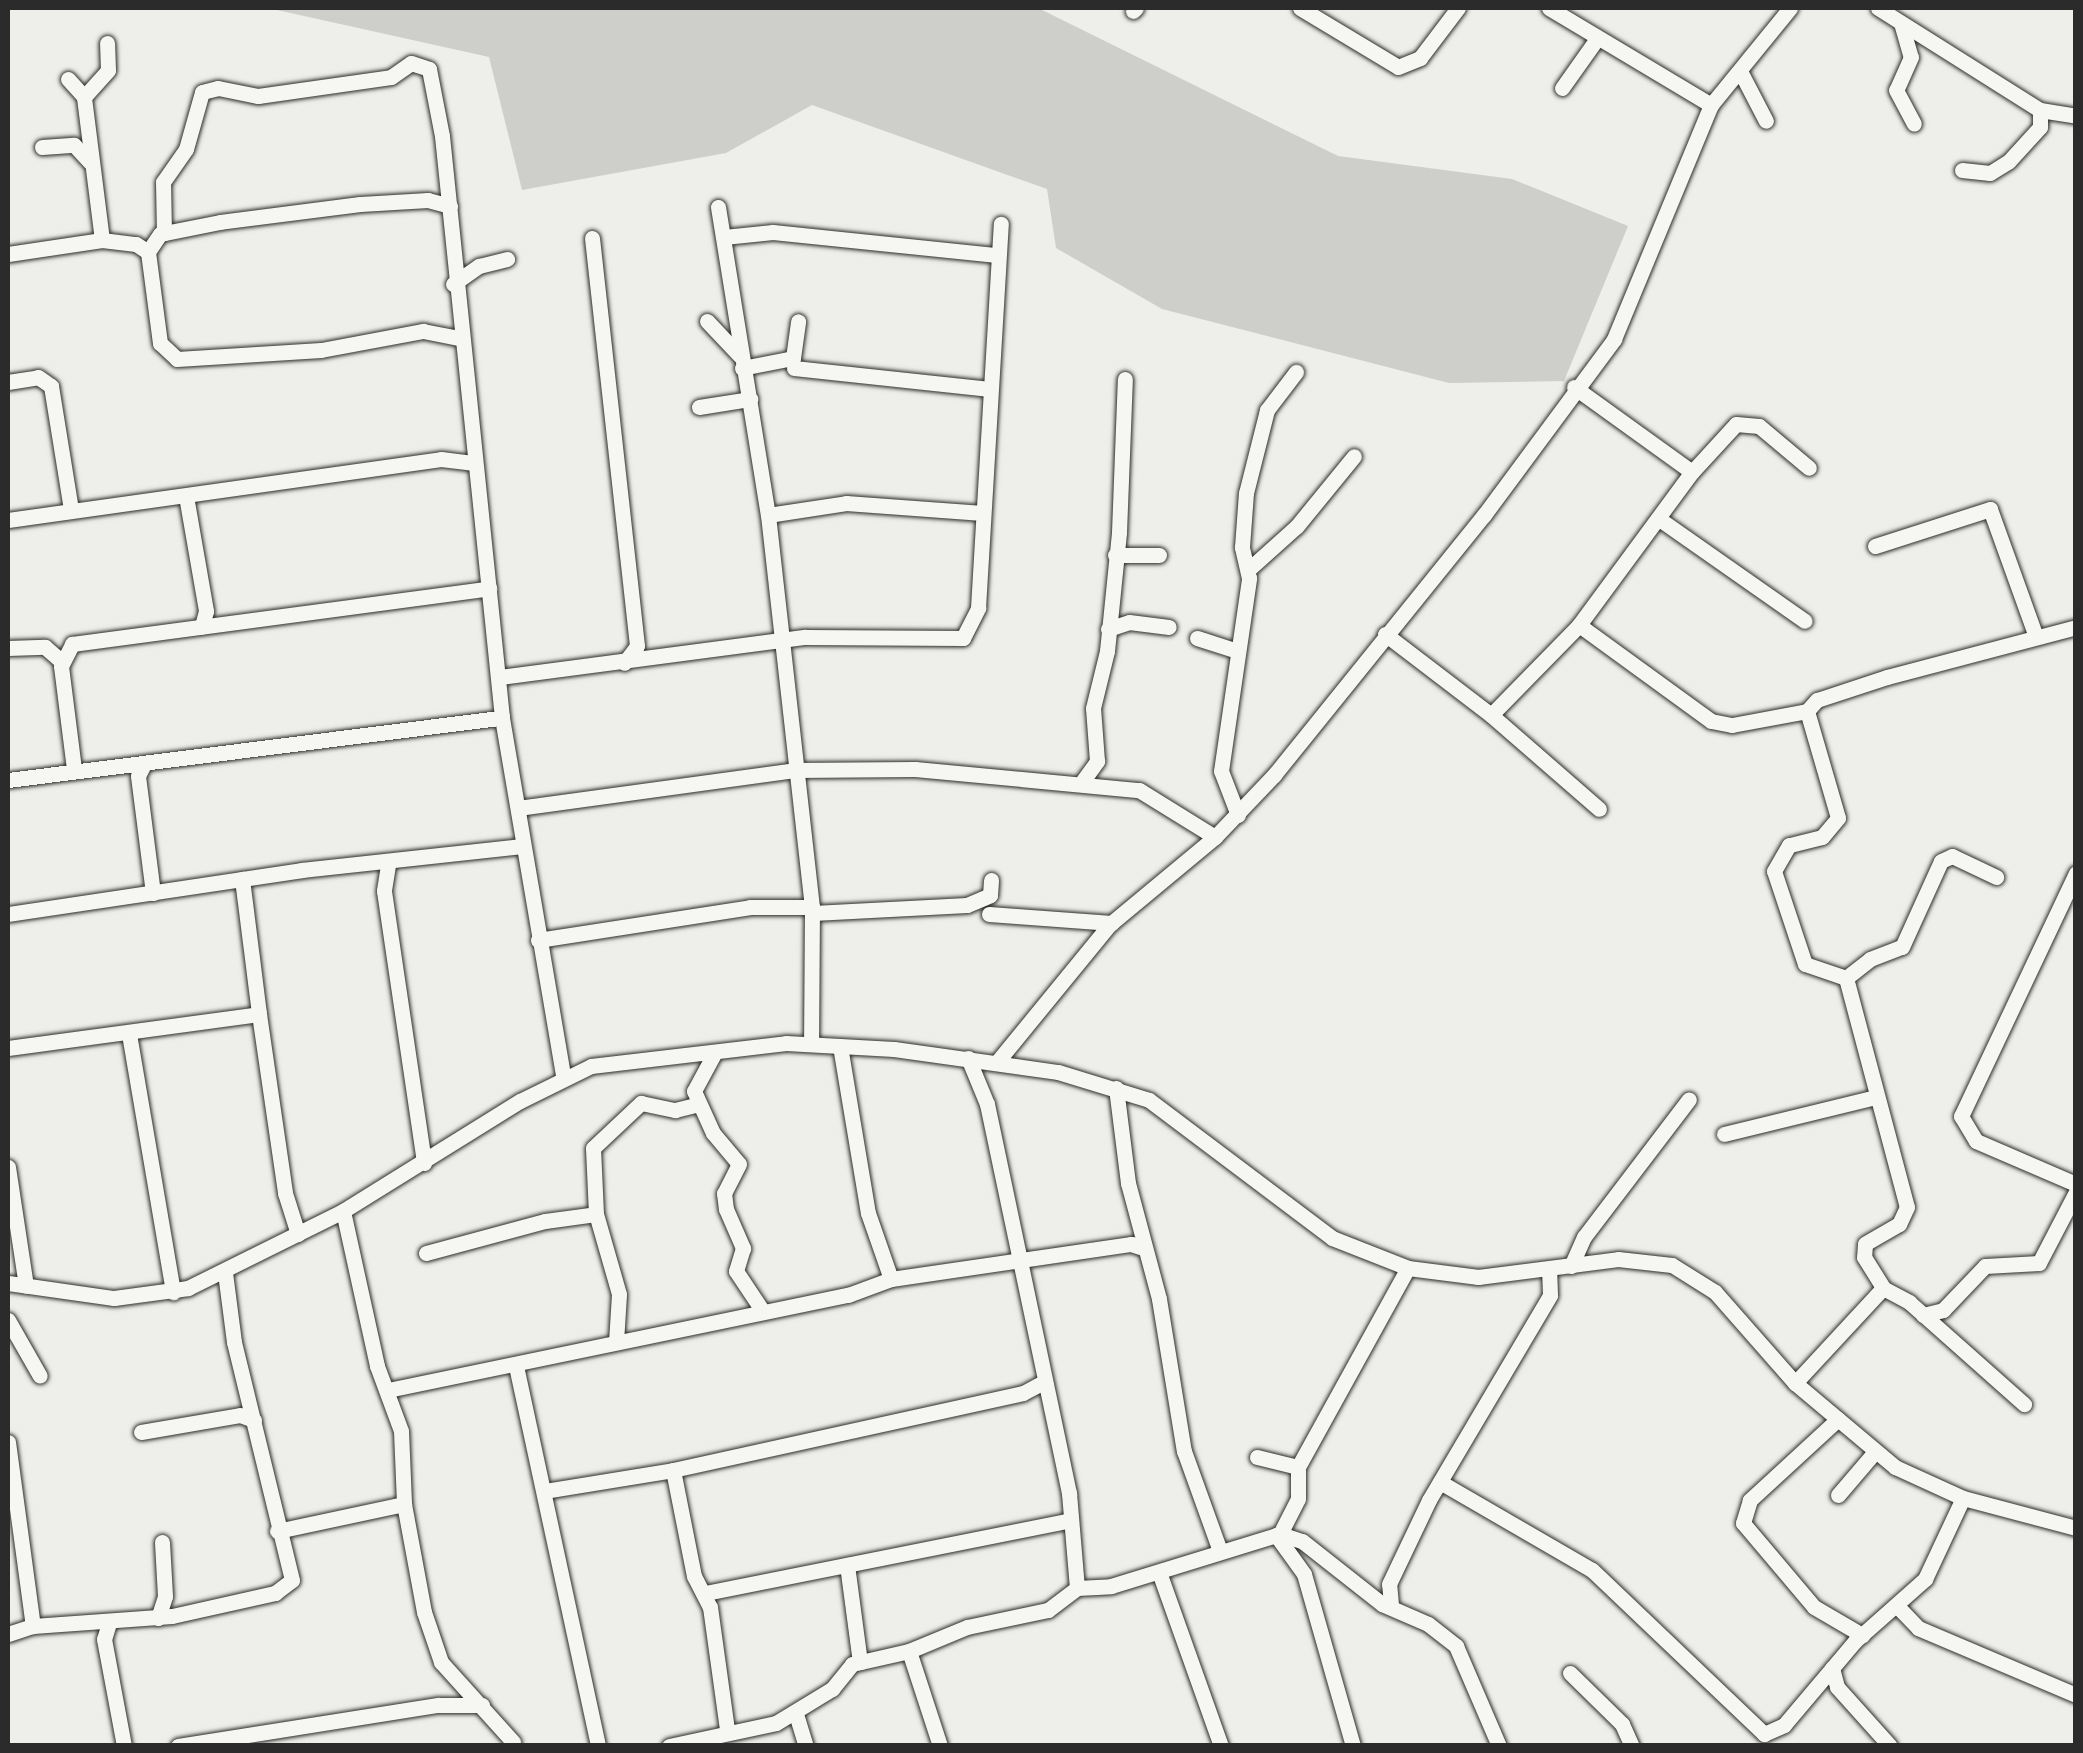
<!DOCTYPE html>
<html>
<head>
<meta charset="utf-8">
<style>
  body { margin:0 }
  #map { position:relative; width:2083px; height:1753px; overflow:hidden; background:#eeeeea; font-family:Mynerve,sans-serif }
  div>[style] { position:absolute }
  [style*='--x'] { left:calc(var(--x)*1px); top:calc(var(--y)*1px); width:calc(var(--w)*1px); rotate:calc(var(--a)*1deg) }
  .green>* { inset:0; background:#cececa }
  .roads { filter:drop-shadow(0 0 2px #2b2b2b) drop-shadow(0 0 2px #2b2b2b) }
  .minor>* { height:15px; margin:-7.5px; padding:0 7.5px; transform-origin:7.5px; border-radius:7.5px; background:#f6f6f2 }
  span { translate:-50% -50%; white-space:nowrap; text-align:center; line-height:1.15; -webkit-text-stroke:10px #f6f6f2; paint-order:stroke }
  .frame { position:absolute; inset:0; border:10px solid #2b2b2b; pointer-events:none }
</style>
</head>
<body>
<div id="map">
  <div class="green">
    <div style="clip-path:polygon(268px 8px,1038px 8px,1338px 156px,1512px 179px,1628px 226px,1564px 381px,1449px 383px,1162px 309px,1056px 248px,1047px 189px,812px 105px,726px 153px,522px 190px,489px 57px)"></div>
  </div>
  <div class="roads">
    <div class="minor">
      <div style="--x:1300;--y:8;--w:114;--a:31"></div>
      <div style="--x:1398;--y:67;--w:24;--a:-22"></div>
      <div style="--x:1420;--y:58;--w:63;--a:-52.8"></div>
      <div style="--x:1549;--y:8;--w:189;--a:30.9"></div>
      <div style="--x:1878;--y:8;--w:191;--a:32.2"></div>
      <div style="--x:2040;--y:110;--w:36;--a:9"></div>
      <div style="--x:1133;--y:11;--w:4;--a:-45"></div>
      <div style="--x:1901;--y:23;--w:35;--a:74"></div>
      <div style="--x:1911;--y:57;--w:36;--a:114"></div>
      <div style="--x:1896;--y:90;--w:38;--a:62"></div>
      <div style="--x:1740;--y:71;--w:56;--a:62.5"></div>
      <div style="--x:68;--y:79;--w:24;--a:48"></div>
      <div style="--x:1562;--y:88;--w:59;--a:-54.7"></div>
      <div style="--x:42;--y:147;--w:32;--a:-4"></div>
      <div style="--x:74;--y:145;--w:23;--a:47"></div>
      <div style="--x:1962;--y:170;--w:28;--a:6"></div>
      <div style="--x:1990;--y:173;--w:22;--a:-32"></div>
      <div style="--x:2009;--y:161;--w:46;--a:-47.6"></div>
      <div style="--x:2040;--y:127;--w:17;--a:-90"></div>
      <div style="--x:450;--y:206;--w:23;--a:-165"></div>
      <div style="--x:428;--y:200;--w:68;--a:176.6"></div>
      <div style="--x:360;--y:204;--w:141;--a:172.7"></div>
      <div style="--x:220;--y:222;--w:61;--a:168.7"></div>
      <div style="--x:160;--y:234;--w:22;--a:124"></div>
      <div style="--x:148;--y:252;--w:92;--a:82.5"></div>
      <div style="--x:160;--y:343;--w:23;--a:43"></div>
      <div style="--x:177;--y:359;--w:144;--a:-3.6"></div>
      <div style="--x:321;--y:350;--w:104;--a:-10.6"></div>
      <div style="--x:423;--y:331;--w:37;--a:11"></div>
      <div style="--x:718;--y:207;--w:312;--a:80.8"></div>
      <div style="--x:768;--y:515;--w:394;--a:83.6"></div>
      <div style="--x:812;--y:907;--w:136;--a:90.4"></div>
      <div style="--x:164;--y:233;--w:51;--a:-91.1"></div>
      <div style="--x:163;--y:182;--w:40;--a:-55.1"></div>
      <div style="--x:186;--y:149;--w:59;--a:-74.3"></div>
      <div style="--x:202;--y:92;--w:16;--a:-14"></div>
      <div style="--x:218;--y:88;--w:41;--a:11.3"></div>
      <div style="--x:258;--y:96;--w:134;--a:-8.1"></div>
      <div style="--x:391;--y:77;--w:24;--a:-35"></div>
      <div style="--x:411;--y:63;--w:19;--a:18"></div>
      <div style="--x:429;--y:69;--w:68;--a:79"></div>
      <div style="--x:442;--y:136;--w:585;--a:84.11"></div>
      <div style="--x:502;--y:718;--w:363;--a:80.3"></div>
      <div style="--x:724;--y:237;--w:49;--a:-5.8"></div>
      <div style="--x:773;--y:232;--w:225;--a:5.9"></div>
      <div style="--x:592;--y:238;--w:410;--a:83.7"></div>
      <div style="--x:637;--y:646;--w:21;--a:127"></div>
      <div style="--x:102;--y:240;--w:144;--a:-97.2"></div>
      <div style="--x:84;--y:97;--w:36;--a:-48"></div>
      <div style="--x:108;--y:70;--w:27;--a:-92"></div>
      <div style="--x:8;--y:254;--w:95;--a:-8.5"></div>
      <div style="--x:102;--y:240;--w:34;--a:7"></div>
      <div style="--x:136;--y:244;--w:14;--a:34"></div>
      <div style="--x:453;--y:284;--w:32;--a:-35"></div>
      <div style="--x:479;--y:266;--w:29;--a:-14"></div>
      <div style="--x:707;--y:321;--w:48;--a:46.7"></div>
      <div style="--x:742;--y:368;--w:52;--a:-11.1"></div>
      <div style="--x:793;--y:358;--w:37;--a:-82"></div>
      <div style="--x:794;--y:368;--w:197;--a:6.1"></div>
      <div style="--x:8;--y:382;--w:30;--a:-9"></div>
      <div style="--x:38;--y:377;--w:16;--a:35"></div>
      <div style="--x:51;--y:386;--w:125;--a:80.8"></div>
      <div style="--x:1574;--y:387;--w:145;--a:35.8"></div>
      <div style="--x:699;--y:407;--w:52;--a:-8.9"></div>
      <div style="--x:186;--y:496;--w:117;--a:80.1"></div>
      <div style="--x:206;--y:611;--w:16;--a:105"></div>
      <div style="--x:768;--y:515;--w:79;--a:-8.7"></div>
      <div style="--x:846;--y:503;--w:137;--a:4.2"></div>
      <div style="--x:8;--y:520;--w:437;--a:-8"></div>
      <div style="--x:441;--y:459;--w:34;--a:7"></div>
      <div style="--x:1662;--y:521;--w:174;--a:35"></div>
      <div style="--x:1875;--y:546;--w:121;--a:-17.8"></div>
      <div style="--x:1990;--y:509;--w:136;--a:70.2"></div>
      <div style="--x:1115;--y:555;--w:44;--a:0"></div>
      <div style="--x:1249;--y:569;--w:64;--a:-41.9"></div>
      <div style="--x:1297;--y:526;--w:90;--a:-50.8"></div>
      <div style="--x:1579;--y:625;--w:163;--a:36"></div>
      <div style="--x:1711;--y:721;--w:21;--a:11"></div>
      <div style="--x:1732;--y:725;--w:76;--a:-10.6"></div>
      <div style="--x:1108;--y:629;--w:22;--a:-18"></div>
      <div style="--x:1129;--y:622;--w:40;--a:7.1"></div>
      <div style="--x:1385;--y:634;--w:133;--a:37.4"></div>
      <div style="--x:1491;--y:715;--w:126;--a:-45.6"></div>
      <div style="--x:1579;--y:625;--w:190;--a:-53.6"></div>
      <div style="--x:1692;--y:472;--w:65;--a:-47.5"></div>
      <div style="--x:1736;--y:424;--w:23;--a:5"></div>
      <div style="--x:1759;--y:426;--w:65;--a:40"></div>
      <div style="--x:1197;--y:638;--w:42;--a:18"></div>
      <div style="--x:8;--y:648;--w:37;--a:-2"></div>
      <div style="--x:45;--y:647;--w:21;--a:41"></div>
      <div style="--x:500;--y:677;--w:308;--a:-7.5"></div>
      <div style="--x:805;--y:637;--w:158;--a:0.4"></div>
      <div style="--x:963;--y:638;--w:34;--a:-63"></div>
      <div style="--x:978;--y:608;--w:385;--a:-86.6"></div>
      <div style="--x:1807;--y:711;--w:111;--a:73.8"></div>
      <div style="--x:1838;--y:818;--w:25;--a:130"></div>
      <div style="--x:1822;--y:837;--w:34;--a:166"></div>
      <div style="--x:1789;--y:845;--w:30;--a:120"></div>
      <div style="--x:1774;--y:871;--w:98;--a:71.6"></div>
      <div style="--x:1805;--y:964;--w:43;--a:18.9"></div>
      <div style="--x:1807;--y:711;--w:15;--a:-48"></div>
      <div style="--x:1817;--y:700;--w:74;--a:-18.2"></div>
      <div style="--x:1887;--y:677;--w:196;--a:-14.8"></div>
      <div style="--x:1491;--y:715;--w:143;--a:41"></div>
      <div style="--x:144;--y:764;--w:13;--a:117"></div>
      <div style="--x:138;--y:776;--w:118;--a:82.7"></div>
      <div style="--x:74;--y:769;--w:104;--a:-97.2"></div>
      <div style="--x:61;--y:666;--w:25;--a:-63"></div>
      <div style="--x:72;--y:644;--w:421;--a:-7.6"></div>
      <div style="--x:8;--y:780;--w:498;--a:-7.2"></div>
      <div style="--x:1082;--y:782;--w:26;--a:-54"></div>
      <div style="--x:1097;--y:761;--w:53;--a:-94.3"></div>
      <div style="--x:1093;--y:708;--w:59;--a:-76.2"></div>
      <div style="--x:1107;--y:651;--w:120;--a:-84.2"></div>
      <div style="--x:1119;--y:532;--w:153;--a:-87.8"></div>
      <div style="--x:518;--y:808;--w:279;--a:-7.8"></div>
      <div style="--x:794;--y:770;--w:121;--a:-0.5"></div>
      <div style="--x:915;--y:769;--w:225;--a:5.4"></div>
      <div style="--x:1139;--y:790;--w:89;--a:31.7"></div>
      <div style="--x:1238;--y:815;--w:47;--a:-111.1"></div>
      <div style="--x:1221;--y:771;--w:195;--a:-81.7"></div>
      <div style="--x:1249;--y:578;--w:32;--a:-103"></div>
      <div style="--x:1242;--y:547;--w:54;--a:-85.8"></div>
      <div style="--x:1246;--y:493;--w:86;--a:-75.8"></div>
      <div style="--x:1267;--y:410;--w:48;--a:-52.7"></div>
      <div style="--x:388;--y:865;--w:26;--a:99"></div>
      <div style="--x:384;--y:891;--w:275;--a:81.6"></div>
      <div style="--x:2076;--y:873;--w:269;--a:115.3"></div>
      <div style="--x:1961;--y:1116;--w:29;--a:59"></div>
      <div style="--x:1976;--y:1141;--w:109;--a:23.3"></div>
      <div style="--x:242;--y:879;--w:136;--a:82.8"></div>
      <div style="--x:813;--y:913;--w:154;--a:-3"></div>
      <div style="--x:967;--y:905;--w:25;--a:-23"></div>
      <div style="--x:990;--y:895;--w:15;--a:-86"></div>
      <div style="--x:8;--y:914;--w:297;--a:-8.5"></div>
      <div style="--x:302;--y:870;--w:221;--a:-6.2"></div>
      <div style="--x:989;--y:914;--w:123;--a:4.2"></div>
      <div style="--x:538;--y:940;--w:215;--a:-8.8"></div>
      <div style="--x:750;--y:907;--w:62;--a:0"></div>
      <div style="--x:1846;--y:978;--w:237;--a:75.1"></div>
      <div style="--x:1907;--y:1207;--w:19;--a:115"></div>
      <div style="--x:1899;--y:1224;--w:39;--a:150"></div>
      <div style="--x:1865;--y:1244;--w:13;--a:94"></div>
      <div style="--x:1864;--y:1257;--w:36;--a:58"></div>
      <div style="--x:1883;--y:1288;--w:30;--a:28"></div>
      <div style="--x:1909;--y:1302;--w:154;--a:41.6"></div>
      <div style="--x:1846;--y:978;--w:31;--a:-38"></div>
      <div style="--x:1870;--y:959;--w:34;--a:-21"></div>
      <div style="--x:1902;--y:947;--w:94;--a:-65.6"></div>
      <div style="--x:1941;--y:861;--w:12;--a:-24"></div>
      <div style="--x:1952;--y:856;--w:49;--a:25.5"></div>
      <div style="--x:129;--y:1034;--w:262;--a:80.3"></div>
      <div style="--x:840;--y:1046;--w:169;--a:80.5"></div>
      <div style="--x:868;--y:1213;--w:70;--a:70.8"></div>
      <div style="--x:8;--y:1048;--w:253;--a:-7.7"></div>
      <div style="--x:259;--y:1014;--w:181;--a:81.7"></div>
      <div style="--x:285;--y:1193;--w:43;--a:72.4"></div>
      <div style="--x:714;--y:1054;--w:42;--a:118.4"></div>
      <div style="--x:694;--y:1091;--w:46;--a:65.7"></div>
      <div style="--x:713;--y:1133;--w:40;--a:50"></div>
      <div style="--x:739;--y:1164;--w:33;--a:117"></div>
      <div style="--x:724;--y:1193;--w:16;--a:83"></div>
      <div style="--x:726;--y:1209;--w:43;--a:66.4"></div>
      <div style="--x:743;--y:1248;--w:24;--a:107"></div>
      <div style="--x:736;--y:1271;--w:47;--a:56.3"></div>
      <div style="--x:968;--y:1058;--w:50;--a:67.6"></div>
      <div style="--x:987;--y:1104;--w:398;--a:78.1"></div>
      <div style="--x:1069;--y:1493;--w:95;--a:85.2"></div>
      <div style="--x:997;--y:1062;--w:177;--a:-50.7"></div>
      <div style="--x:1109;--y:925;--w:138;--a:-39.7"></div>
      <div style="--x:1215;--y:837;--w:86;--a:-46.4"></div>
      <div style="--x:1274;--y:775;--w:334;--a:-51.1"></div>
      <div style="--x:1484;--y:515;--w:219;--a:-53.5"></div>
      <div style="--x:1614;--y:339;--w:253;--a:-67.5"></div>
      <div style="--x:1711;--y:105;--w:125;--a:-50.8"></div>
      <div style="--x:1116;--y:1088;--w:96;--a:82.8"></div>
      <div style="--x:1128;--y:1183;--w:120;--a:75"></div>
      <div style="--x:1159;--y:1299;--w:154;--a:80.7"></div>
      <div style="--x:1184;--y:1451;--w:103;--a:70.2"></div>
      <div style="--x:1724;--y:1134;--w:156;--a:-13.7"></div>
      <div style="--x:8;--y:1167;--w:120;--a:81.4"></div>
      <div style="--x:343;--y:1211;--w:159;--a:77.6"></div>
      <div style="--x:377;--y:1366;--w:69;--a:69.7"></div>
      <div style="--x:401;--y:1431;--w:73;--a:87.6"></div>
      <div style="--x:404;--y:1504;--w:110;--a:79.5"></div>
      <div style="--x:424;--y:1612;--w:53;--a:71.2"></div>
      <div style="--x:441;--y:1662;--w:108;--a:48"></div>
      <div style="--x:426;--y:1253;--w:123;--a:-15.1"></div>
      <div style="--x:545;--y:1221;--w:51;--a:-7.8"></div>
      <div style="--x:1571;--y:1266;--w:32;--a:-66"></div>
      <div style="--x:1584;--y:1237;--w:173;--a:-52.7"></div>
      <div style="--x:8;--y:1283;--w:107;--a:8.1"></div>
      <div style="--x:114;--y:1298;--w:75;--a:-7.7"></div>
      <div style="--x:188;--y:1288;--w:173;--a:-26.4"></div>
      <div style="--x:343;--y:1211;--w:208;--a:-31.9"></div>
      <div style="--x:520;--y:1101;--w:79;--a:-26.2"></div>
      <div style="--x:591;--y:1066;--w:196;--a:-6.7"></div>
      <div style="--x:786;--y:1043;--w:108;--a:3.2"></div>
      <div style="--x:894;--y:1049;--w:166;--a:8"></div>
      <div style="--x:1058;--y:1072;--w:95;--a:17.1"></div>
      <div style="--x:1149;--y:1100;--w:229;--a:37"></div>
      <div style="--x:1332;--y:1238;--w:82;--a:21.5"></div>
      <div style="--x:1408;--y:1268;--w:71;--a:7.3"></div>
      <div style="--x:1478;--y:1277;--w:141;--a:-7.3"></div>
      <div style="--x:1618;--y:1259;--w:54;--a:6.3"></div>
      <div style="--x:1672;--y:1265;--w:51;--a:32.1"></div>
      <div style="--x:1715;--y:1292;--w:121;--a:48.7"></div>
      <div style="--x:1795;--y:1383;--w:131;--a:40"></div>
      <div style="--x:1895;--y:1467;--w:75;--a:24.5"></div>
      <div style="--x:1963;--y:1498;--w:117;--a:14.9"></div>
      <div style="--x:1923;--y:1315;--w:21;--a:-14"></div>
      <div style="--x:1943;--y:1310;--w:61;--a:-46.3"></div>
      <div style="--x:1985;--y:1266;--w:54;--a:-3.2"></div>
      <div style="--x:2039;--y:1263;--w:80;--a:-62.5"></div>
      <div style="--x:8;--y:1320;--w:64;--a:60.3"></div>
      <div style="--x:616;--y:1342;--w:48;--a:-86.4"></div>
      <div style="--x:619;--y:1294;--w:83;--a:-106"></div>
      <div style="--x:596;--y:1214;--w:66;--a:-92.6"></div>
      <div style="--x:593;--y:1148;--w:66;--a:-43.2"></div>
      <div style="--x:641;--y:1103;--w:35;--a:12"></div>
      <div style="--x:675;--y:1110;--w:25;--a:-14"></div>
      <div style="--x:516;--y:1366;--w:389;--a:77.8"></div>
      <div style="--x:1795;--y:1383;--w:129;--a:-47.2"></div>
      <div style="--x:388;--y:1390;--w:470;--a:-11.7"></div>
      <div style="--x:848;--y:1295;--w:46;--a:-20.4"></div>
      <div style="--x:891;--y:1279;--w:243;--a:-8.3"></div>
      <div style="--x:1131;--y:1244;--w:13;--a:18"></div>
      <div style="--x:1838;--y:1419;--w:120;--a:137.4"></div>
      <div style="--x:1750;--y:1500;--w:24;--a:107"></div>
      <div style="--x:1743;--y:1523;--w:110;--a:49.8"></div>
      <div style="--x:1814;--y:1607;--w:56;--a:30.3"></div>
      <div style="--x:141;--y:1432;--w:100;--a:-9.7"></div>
      <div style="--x:240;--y:1415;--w:15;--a:20"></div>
      <div style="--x:8;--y:1442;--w:186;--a:82.3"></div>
      <div style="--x:1257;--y:1457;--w:42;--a:13.7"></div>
      <div style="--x:673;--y:1470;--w:108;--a:78.8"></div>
      <div style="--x:694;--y:1576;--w:35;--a:63"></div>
      <div style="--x:710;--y:1607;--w:124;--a:82.1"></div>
      <div style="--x:1440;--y:1482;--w:176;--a:30.1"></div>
      <div style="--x:1592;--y:1570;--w:238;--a:43.6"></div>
      <div style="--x:1764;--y:1734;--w:22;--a:-24"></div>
      <div style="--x:1784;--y:1725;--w:110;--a:-49.8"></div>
      <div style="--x:1855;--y:1641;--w:94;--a:-41.5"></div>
      <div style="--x:1925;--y:1579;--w:89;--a:-64.9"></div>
      <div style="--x:545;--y:1491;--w:130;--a:-9.3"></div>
      <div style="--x:673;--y:1470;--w:358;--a:-12.4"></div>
      <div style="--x:1023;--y:1393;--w:21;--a:-28"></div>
      <div style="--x:1838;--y:1495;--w:55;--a:-49.4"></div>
      <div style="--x:277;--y:1531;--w:130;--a:-12"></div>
      <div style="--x:1280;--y:1534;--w:23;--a:18"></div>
      <div style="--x:1302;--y:1541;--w:102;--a:38.2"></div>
      <div style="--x:1382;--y:1604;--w:50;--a:23.5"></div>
      <div style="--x:1428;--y:1624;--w:36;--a:38"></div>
      <div style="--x:1456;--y:1646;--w:109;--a:66.7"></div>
      <div style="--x:1276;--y:1535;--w:48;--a:54.3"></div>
      <div style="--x:1304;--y:1574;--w:179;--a:74.1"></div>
      <div style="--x:847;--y:1565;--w:98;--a:82.4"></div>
      <div style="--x:1159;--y:1572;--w:185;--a:70.4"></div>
      <div style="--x:706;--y:1593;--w:371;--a:-11.3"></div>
      <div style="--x:1391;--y:1605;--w:21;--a:-95"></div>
      <div style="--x:1389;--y:1584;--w:93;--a:-64.5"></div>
      <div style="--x:1429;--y:1500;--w:238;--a:-59.4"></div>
      <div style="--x:1550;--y:1295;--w:26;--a:-92"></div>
      <div style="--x:1898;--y:1607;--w:29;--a:46"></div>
      <div style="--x:1918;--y:1628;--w:172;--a:23"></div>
      <div style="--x:158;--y:1618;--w:23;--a:-72"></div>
      <div style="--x:165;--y:1596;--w:54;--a:-93.2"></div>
      <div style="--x:109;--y:1623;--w:17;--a:107"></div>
      <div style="--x:104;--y:1639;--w:109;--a:79.4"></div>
      <div style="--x:8;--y:1634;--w:26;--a:-18"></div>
      <div style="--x:33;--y:1626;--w:139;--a:-4.1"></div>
      <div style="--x:172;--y:1616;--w:106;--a:-12.6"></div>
      <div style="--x:275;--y:1593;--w:21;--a:-37"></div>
      <div style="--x:292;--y:1580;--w:245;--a:-103.7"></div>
      <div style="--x:234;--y:1342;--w:70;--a:-97.4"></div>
      <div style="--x:909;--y:1651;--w:100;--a:71.9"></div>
      <div style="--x:1832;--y:1668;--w:20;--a:75"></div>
      <div style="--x:1837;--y:1687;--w:79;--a:48.1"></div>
      <div style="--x:1570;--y:1673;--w:73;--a:44.4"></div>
      <div style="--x:1622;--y:1724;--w:24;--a:66"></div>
      <div style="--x:796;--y:1714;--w:34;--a:73"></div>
      <div style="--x:178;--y:1746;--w:263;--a:-9"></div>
      <div style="--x:438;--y:1705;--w:44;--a:0"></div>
      <div style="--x:669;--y:1746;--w:109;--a:-12.1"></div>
      <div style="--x:776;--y:1723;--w:66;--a:-31.3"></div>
      <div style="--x:832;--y:1689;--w:32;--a:-51"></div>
      <div style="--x:852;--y:1664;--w:58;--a:-12.8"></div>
      <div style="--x:909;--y:1651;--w:63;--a:-22.5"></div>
      <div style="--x:967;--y:1627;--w:83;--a:-11.9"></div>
      <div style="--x:1048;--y:1610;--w:36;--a:-37"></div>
      <div style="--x:1077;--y:1588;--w:34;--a:-3"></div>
      <div style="--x:1111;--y:1586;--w:177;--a:-17.1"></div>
      <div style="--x:1280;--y:1534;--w:39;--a:-63"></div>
      <div style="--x:1298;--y:1499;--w:32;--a:-90"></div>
      <div style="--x:1298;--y:1467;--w:227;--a:-61.1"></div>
    </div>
  </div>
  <div class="frame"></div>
</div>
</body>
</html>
